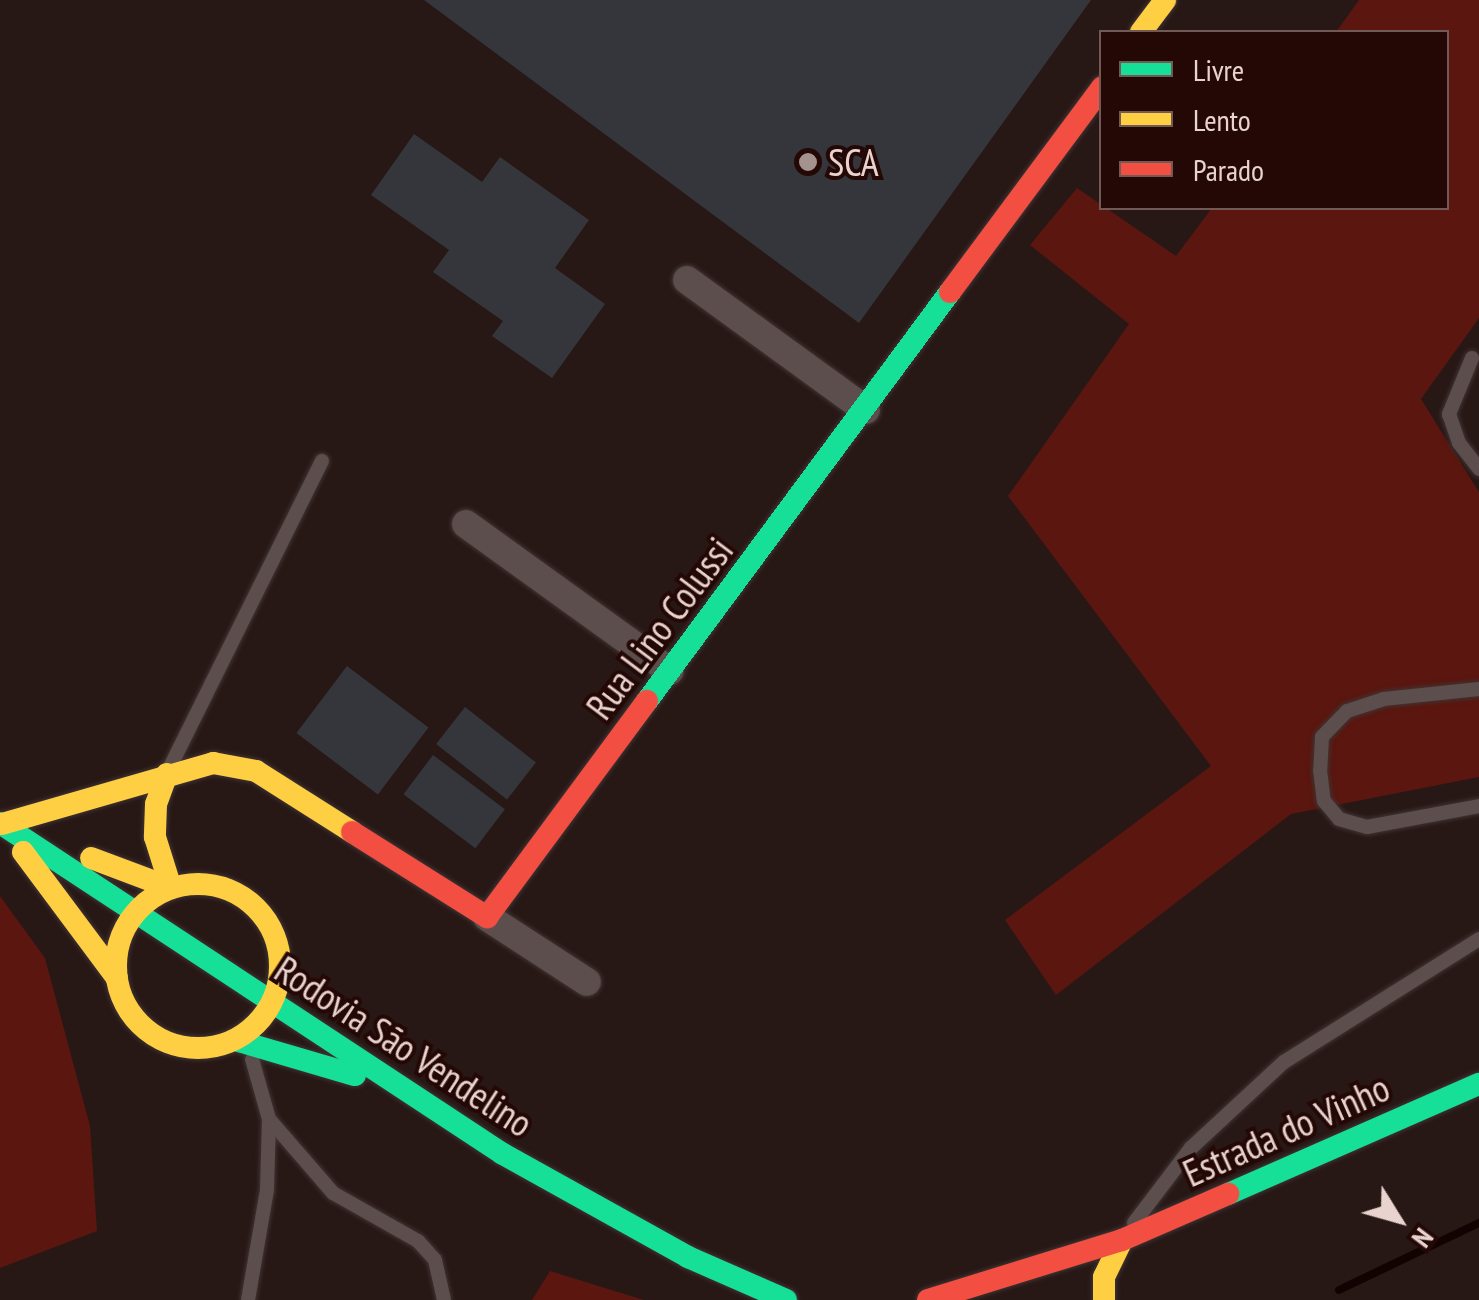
<!DOCTYPE html>
<html>
<head>
<meta charset="utf-8">
<style>
  body { margin:0 }
  #map { position:relative; width:1479px; height:1300px; overflow:hidden; background:#271816; font-family:"PT Sans Narrow",sans-serif }
  div>[style] { position:absolute }
  [style*='--x'] { left:calc(var(--x)*1px); top:calc(var(--y)*1px); width:calc(var(--w)*1px); rotate:calc(var(--a)*1deg) }
  .green>* { inset:0; background:#5a160f }
  .stream>* { height:8px; margin:-4px; padding:0 4px; transform-origin:4px; border-radius:4px; background:#120202 }
  .building>* { inset:0; background:#34363b; transform-origin:0 0 }
  .roads { filter:drop-shadow(0 0 2px #403332) drop-shadow(0 0 2px #403332) }
  .lane>* { height:14px; margin:-7px; padding:0 7px; transform-origin:7px; border-radius:7px; background:#5c4e4c }
  .street>* { height:28px; margin:-14px; padding:0 14px; transform-origin:14px; border-radius:14px; background:#5c4e4c }
  .fast>* { height:22px; margin:-11px; padding:0 11px; transform-origin:11px; border-radius:11px; background:#16e098 }
  .slow>* { height:22px; margin:-11px; padding:0 11px; transform-origin:11px; border-radius:11px; background:#ffcf43 }
  .slow>.ring { margin:-11px; padding:0; box-sizing:content-box; background:none; border:22px solid #ffcf43; border-radius:50% }
  .jam>* { height:22px; margin:-11px; padding:0 11px; transform-origin:11px; border-radius:11px; background:#f24e42 }
  .dots>* { width:28px; height:28px; translate:-50% -50%; box-sizing:border-box; border:5px solid #240806; border-radius:50% }
  span { translate:-50% -50%; white-space:nowrap; text-align:center; line-height:1.15; -webkit-text-stroke:8px #240806; paint-order:stroke }
  .poi-label { font-size:38px; color:#e8d3cf }
  .left { translate:0 -50%; text-align:left }
  .street-label { font-size:38px; color:#e8d3cf }
  .legend { position:absolute; left:1099px; top:30px; width:350px; height:180px; box-sizing:border-box; background:#240806; border:2px solid #725956; margin:0; padding:12px 18px; list-style:none; font-size:30px; color:#e8d3cf }
  .legend li { display:flex; align-items:center; gap:20px; height:50px }
  .legend b { width:50px; border:2px solid #725956 }
  .north { position:absolute; left:1349px; top:1170px; width:100px; height:100px; -webkit-text-stroke:8px #240806; paint-order:stroke; rotate:127deg; font-size:28px; font-weight:700; line-height:40px; text-align:center; color:#e8d3cf }
  .north::after { content:''; display:block; margin:auto; width:35px; height:45px; background:#e8d3cf; clip-path:polygon(50% 0,100% 100%,50% 72%,0 100%) }
</style>
</head>
<body>
<div id="map">
  <div class="green">
    <div style="clip-path:polygon(1359px 0,1479px 0,1479px 318px,1421px 399px,1479px 492px,1479px 777px,1291px 814px,1056px 995px,1005px 920px,1211px 766px,1008px 496px,1129px 324px,1030px 245px,1077px 188px,1176px 256px,1212px 208px,1446px 208px,1446px 32px,1336px 32px)"></div>
    <div style="clip-path:polygon(0 896px,45px 958px,90px 1126px,97px 1231px,0 1268px)"></div>
    <div style="clip-path:polygon(550px 1271px,644px 1300px,532px 1300px)"></div>
  </div>
  <div class="stream">
    <div style="--x:1339;--y:1290;--w:155;--a:-25.6"></div>
  </div>
  <div class="building">
    <div style="clip-path:polygon(424px 0,1091px 0,859px 323px)"></div>
    <div style="clip-path:polygon(414px 134px,482px 182px,500px 157px,589px 220px,555px 268px,605px 304px,552px 378px,492px 336px,503px 321px,433px 272px,449px 250px,371px 195px)"></div>
    <div style="left:347px;top:666px;width:102px;height:84px;rotate:37deg"></div>
    <div style="left:465px;top:707px;width:90px;height:47px;rotate:38deg"></div>
    <div style="left:433px;top:755px;width:90px;height:49px;rotate:37deg"></div>
  </div>
  <div class="roads">
    <div class="lane">
      <div style="--x:1472;--y:358;--w:61;--a:112.3"></div>
      <div style="--x:1449;--y:414;--w:31;--a:71"></div>
      <div style="--x:1459;--y:443;--w:33;--a:52"></div>
      <div style="--x:1479;--y:689;--w:96;--a:174"></div>
      <div style="--x:1384;--y:699;--w:39;--a:162"></div>
      <div style="--x:1347;--y:711;--w:36;--a:134"></div>
      <div style="--x:1322;--y:737;--w:33;--a:93"></div>
      <div style="--x:1320;--y:770;--w:31;--a:83"></div>
      <div style="--x:1324;--y:801;--w:23;--a:50"></div>
      <div style="--x:1339;--y:819;--w:29;--a:16"></div>
      <div style="--x:1367;--y:827;--w:114;--a:-10.6"></div>
      <div style="--x:169;--y:769;--w:344;--a:-63.6"></div>
      <div style="--x:269;--y:1119;--w:98;--a:49.1"></div>
      <div style="--x:333;--y:1193;--w:98;--a:29.5"></div>
      <div style="--x:418;--y:1241;--w:25;--a:48"></div>
      <div style="--x:435;--y:1260;--w:41;--a:77.3"></div>
      <div style="--x:1134;--y:1223;--w:94;--a:-52.8"></div>
      <div style="--x:1191;--y:1148;--w:127;--a:-42.8"></div>
      <div style="--x:1284;--y:1062;--w:231;--a:-32.2"></div>
      <div style="--x:248;--y:1300;--w:112;--a:-80.2"></div>
      <div style="--x:267;--y:1190;--w:71;--a:-88.4"></div>
      <div style="--x:269;--y:1119;--w:62;--a:-105.8"></div>
    </div>
    <div class="street">
      <div style="--x:687;--y:280;--w:221;--a:36"></div>
      <div style="--x:466;--y:524;--w:251;--a:35.8"></div>
      <div style="--x:487;--y:917;--w:119;--a:33"></div>
    </div>
    <div class="fast">
      <div style="--x:647;--y:701;--w:509;--a:-53.47"></div>
      <div style="--x:0;--y:823;--w:602;--a:33.35"></div>
      <div style="--x:503;--y:1154;--w:212;--a:29.1"></div>
      <div style="--x:688;--y:1257;--w:107;--a:23.7"></div>
      <div style="--x:235;--y:1040;--w:125;--a:16.3"></div>
      <div style="--x:1228;--y:1194;--w:274;--a:-23.7"></div>
    </div>
    <div class="slow">
      <div style="--x:1141;--y:32;--w:40;--a:-53"></div>
      <div style="--x:167;--y:774;--w:32;--a:110"></div>
      <div style="--x:156;--y:804;--w:33;--a:92"></div>
      <div style="--x:155;--y:837;--w:53;--a:72.6"></div>
      <div style="--x:2;--y:824;--w:220;--a:-16.1"></div>
      <div style="--x:213;--y:763;--w:44;--a:10.5"></div>
      <div style="--x:256;--y:771;--w:114;--a:32.4"></div>
      <div style="--x:23;--y:852;--w:157;--a:53.3"></div>
      <div style="--x:91;--y:858;--w:85;--a:20.6"></div>
      <div class="ring" style="left:116px;top:884px;width:142px;height:142px"></div>
      <div style="--x:1104;--y:1300;--w:23;--a:-90"></div>
      <div style="--x:1104;--y:1277;--w:41;--a:-64.1"></div>
    </div>
    <div class="jam">
      <div style="--x:950;--y:292;--w:255;--a:-53.4"></div>
      <div style="--x:352;--y:832;--w:160;--a:32.2"></div>
      <div style="--x:487;--y:917;--w:269;--a:-53.5"></div>
      <div style="--x:928;--y:1300;--w:203;--a:-17.2"></div>
      <div style="--x:1122;--y:1240;--w:116;--a:-23.5"></div>
    </div>
  </div>
  <div class="dots">
    <div style="left:808px;top:162px;background:#a4928e"></div>
  </div>
  <div class="poi-label">
    <span class="left" style="left:828px;top:162px">SCA</span>
  </div>
  <div class="street-label">
    <span style="left:659px;top:628px;rotate:-53deg">Rua Lino Colussi</span>
    <span style="left:404px;top:1046px;rotate:33deg">Rodovia São Vendelino</span>
    <span style="left:1286px;top:1130px;rotate:-24deg">Estrada do Vinho</span>
  </div>
  <ul class="legend">
  <li><b style="height:12px;background:#16e098"></b>Livre</li>
  <li><b style="height:12px;background:#ffcf43"></b>Lento</li>
  <li><b style="height:12px;background:#f24e42"></b>Parado</li>
  </ul>
  <div class="north">N</div>
</div>
</body>
</html>
